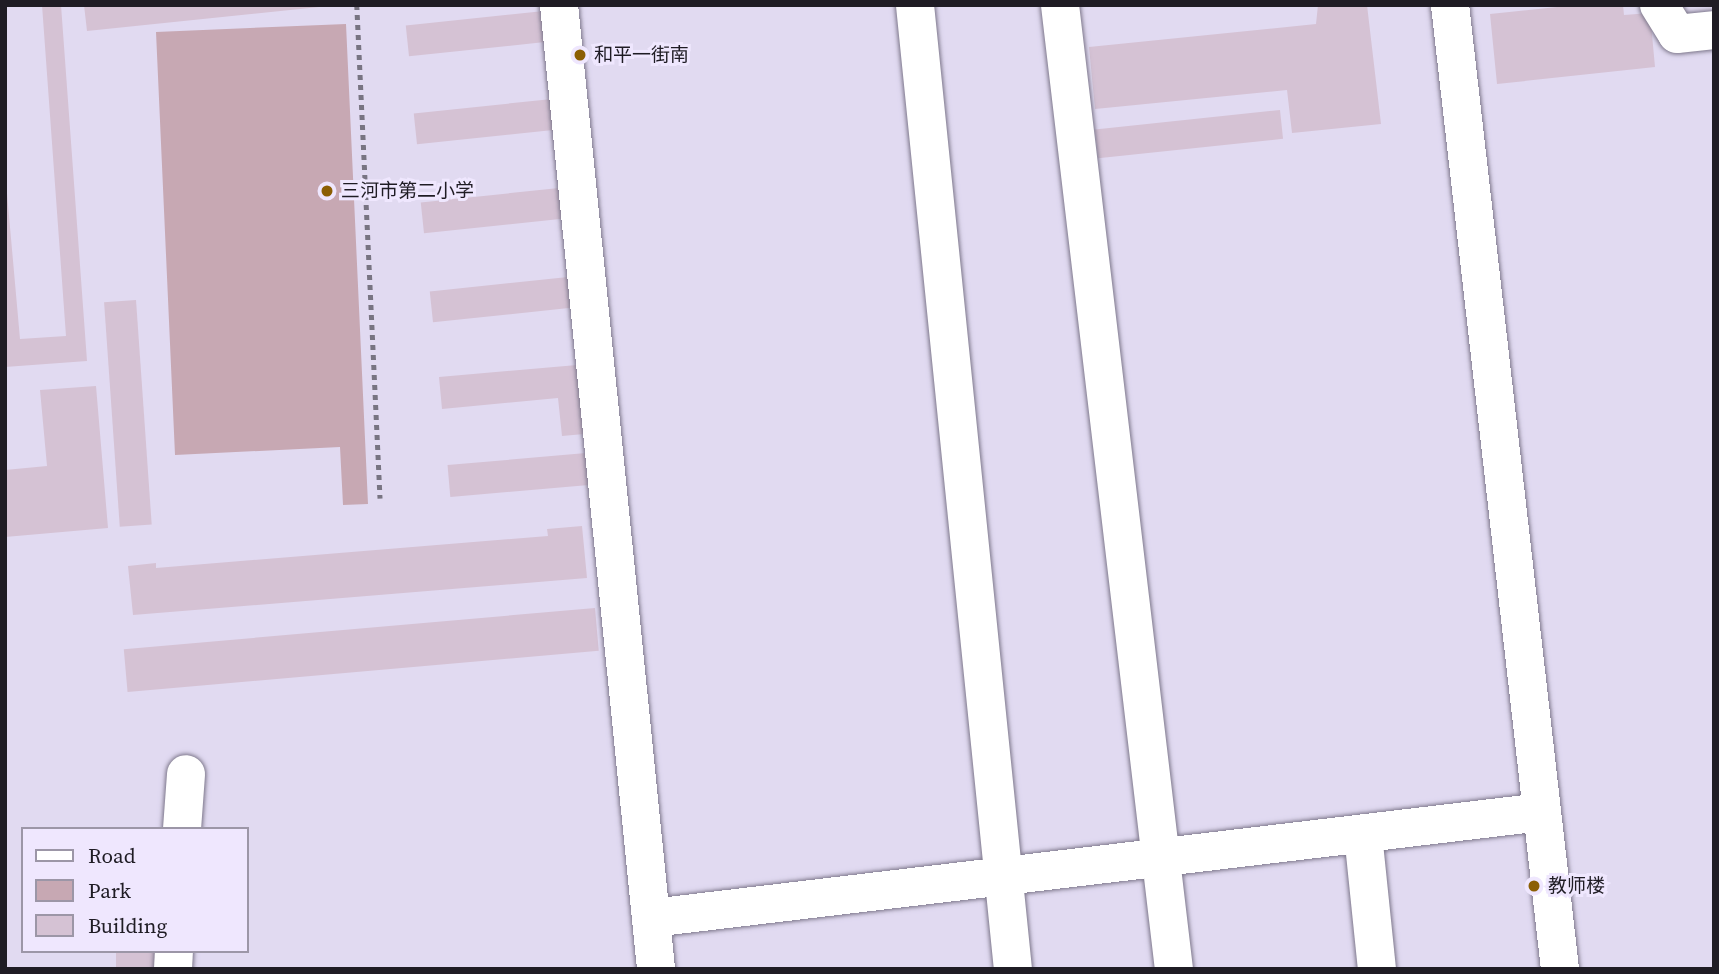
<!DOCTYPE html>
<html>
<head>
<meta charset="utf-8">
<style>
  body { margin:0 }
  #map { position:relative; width:1719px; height:974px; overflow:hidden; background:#e1daf1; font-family:"Source Serif 4","Noto Sans SC",serif }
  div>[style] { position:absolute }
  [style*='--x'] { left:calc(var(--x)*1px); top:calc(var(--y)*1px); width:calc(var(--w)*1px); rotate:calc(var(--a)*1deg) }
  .green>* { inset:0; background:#c7a8b3 }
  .building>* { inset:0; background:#d5c2d4; transform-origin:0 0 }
  .path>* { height:4.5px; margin-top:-2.25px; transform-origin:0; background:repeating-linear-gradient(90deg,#787482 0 5px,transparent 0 10px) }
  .roads { filter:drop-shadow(0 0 2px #7e788c) drop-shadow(0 0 2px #7e788c) }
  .minor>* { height:38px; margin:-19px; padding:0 19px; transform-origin:19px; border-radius:19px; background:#fff }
  .dots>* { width:19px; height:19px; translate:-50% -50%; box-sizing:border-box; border:4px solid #efe7fe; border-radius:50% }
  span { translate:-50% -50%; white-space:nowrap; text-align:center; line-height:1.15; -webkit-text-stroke:6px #efe7fe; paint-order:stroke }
  .poi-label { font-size:19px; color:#1f1c24 }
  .left { translate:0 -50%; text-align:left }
  .frame { position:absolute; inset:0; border:7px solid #1f1c24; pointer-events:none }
  .legend { position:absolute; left:21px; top:827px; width:228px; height:126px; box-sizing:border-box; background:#efe7fe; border:2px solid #9c96a7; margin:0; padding:9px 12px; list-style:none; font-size:21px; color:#1f1c24 }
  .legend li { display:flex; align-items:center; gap:14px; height:35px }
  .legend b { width:35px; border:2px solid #9c96a7 }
</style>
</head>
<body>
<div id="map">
  <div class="green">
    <div style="clip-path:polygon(346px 24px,368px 504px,343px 505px,340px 447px,175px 455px,156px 32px)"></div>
  </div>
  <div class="building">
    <div style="clip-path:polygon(42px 5px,61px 5px,87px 361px,5px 367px,5px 171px,20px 339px,66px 336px)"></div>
    <div style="clip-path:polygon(84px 5px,319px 5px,319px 7px,87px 31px)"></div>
    <div style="clip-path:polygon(1318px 5px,1367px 5px,1381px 124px,1292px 133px,1287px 90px,1095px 109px,1089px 47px,1316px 24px)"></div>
    <div style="clip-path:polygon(1576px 5px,1623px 5px,1624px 15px,1650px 13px,1655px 67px,1497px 84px,1490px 14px)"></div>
    <div style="left:544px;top:11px;width:31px;height:139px;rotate:84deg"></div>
    <div style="left:552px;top:99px;width:31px;height:139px;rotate:84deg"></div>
    <div style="left:1280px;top:110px;width:29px;height:186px;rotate:84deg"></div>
    <div style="left:559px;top:188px;width:31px;height:139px;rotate:84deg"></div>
    <div style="left:568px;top:277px;width:31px;height:139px;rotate:84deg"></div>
    <div style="left:136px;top:300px;width:225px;height:32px;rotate:86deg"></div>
    <div style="clip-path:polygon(577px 365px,584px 434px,562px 436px,558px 398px,442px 409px,439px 377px)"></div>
    <div style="clip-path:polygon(96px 386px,108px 528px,5px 537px,5px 470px,47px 466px,40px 390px)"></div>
    <div style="left:586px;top:453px;width:32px;height:139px;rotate:85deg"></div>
    <div style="clip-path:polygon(582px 526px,587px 578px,133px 615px,128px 566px,156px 563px,156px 568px,548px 536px,547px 529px)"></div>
    <div style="left:595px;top:608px;width:43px;height:473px;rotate:85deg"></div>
    <div style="left:116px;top:951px;width:44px;height:18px"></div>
  </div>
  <div class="path">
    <div style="--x:357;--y:5;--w:494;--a:87.3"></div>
  </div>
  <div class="roads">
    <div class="minor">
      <div style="--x:559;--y:5;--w:969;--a:84.25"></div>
      <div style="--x:915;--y:5;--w:969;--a:84.2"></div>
      <div style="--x:1060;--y:5;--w:971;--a:83.26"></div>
      <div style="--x:1450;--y:5;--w:970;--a:83.49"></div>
      <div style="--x:1659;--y:5;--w:34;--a:58"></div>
      <div style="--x:1677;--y:34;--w:37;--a:-6"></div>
      <div style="--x:182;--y:829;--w:55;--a:-85.8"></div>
      <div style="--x:1363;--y:834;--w:136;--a:84.1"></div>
      <div style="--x:652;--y:918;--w:896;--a:-6.79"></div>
      <div style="--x:173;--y:969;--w:18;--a:-87"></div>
    </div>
  </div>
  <div class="dots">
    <div style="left:580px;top:55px;background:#8c5f04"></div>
    <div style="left:327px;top:191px;background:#8c5f04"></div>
    <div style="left:1534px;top:886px;background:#8c5f04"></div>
  </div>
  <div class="poi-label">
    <span class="left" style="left:594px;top:55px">和平一街南</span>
    <span class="left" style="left:341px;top:191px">三河市第二小学</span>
    <span class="left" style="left:1548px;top:886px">教师楼</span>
  </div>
  <div class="frame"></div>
  <ul class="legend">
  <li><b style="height:9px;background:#fff"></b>Road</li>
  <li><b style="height:19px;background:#c7a8b3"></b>Park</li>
  <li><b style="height:19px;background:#d5c2d4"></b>Building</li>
  </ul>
</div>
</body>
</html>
